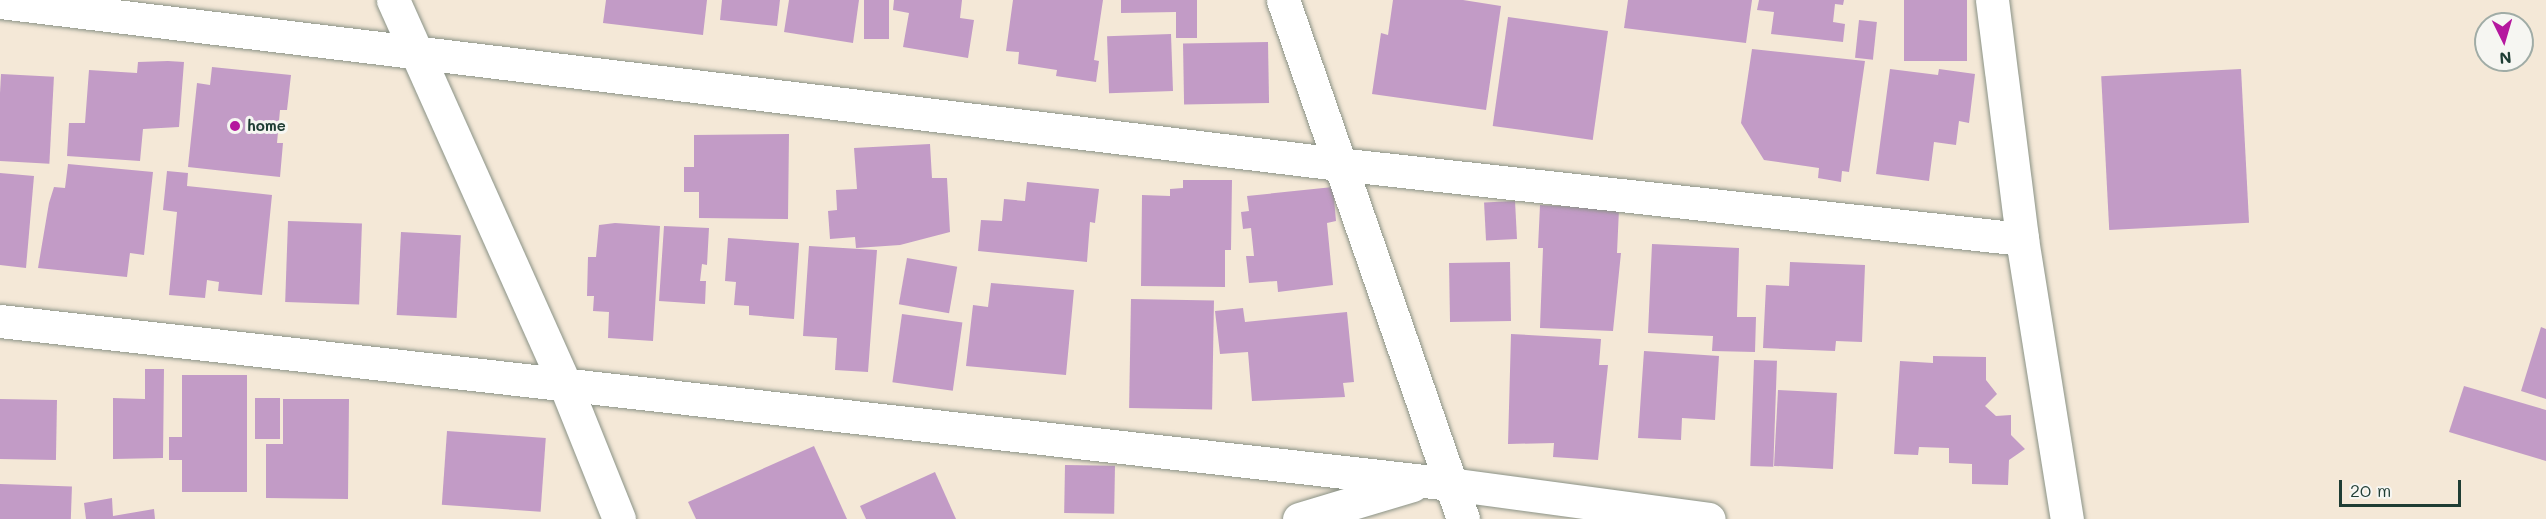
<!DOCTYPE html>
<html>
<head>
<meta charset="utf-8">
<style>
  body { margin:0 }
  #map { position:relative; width:2546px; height:519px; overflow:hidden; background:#f4e8d7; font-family:Mali,sans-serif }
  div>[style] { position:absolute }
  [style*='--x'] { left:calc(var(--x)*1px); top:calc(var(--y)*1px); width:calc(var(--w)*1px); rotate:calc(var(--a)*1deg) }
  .building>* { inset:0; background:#c29bc6; transform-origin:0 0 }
  .roads { filter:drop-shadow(0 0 2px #8a9286) drop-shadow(0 0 2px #8a9286) }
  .minor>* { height:33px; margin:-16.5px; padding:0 16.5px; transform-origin:16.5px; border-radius:16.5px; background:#fff }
  .dots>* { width:16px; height:16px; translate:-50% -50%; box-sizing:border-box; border:3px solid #f6f6f2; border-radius:50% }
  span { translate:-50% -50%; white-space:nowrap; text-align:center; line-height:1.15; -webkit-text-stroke:6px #f6f6f2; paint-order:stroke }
  .poi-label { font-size:15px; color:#1f3d34; font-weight:700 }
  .left { translate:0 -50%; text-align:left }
  .north { position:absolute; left:2474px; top:12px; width:60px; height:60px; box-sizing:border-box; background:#f6f6f2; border:2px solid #a0aca6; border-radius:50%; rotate:175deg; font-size:16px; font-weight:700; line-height:24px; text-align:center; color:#1f3d34 }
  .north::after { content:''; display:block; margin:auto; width:21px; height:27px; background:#b5179e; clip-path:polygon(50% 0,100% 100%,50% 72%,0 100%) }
  .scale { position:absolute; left:2339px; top:480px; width:122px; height:27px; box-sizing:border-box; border:3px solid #1f3d34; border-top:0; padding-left:8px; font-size:18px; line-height:21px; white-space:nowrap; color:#1f3d34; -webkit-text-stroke:4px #f6f6f2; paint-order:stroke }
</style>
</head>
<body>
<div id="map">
  <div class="building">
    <div style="clip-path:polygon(606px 0,707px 0,703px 35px,603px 23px)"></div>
    <div style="clip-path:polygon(722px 0,780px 0,777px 26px,720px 20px)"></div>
    <div style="clip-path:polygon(789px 0,859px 0,853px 43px,784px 32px)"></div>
    <div style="left:864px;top:0;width:25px;height:39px"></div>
    <div style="clip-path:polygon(894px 0,962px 0,960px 18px,974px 20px,968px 58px,903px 47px,909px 13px,893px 10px)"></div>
    <div style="clip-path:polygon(1013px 0,1103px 0,1094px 60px,1099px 61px,1096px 82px,1056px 76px,1057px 70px,1018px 64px,1019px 52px,1006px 51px)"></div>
    <div style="clip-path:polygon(1121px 0,1197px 0,1197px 38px,1176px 38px,1176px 12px,1121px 13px)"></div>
    <div style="clip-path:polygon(1393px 0,1463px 0,1501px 6px,1486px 110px,1372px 94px,1381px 33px,1388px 35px)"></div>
    <div style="clip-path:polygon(1628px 0,1752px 0,1746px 43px,1624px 28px)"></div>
    <div style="clip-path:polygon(1759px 0,1844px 0,1843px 5px,1835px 4px,1833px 22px,1845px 24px,1843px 42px,1771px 34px,1774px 12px,1757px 10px)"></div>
    <div style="left:1904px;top:0;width:63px;height:61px"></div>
    <div style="left:1508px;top:17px;width:101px;height:110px;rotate:8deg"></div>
    <div style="left:1859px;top:20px;width:18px;height:38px;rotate:6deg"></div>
    <div style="left:1171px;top:34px;width:57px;height:64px;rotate:88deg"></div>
    <div style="left:1268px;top:42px;width:61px;height:85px;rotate:89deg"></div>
    <div style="clip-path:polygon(1752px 49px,1865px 61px,1849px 172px,1842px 171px,1841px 182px,1818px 178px,1819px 168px,1764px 160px,1741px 123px)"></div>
    <div style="clip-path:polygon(168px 61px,184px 62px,179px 127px,143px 129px,140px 161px,67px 156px,69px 123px,85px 123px,89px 70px,137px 73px,138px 62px)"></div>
    <div style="clip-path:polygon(212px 67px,291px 75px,287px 110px,280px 110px,277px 143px,283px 143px,280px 177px,188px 167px,197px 83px,210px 85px)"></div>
    <div style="clip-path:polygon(1890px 69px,1938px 75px,1939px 69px,1975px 74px,1969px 123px,1959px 121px,1956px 145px,1934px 142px,1929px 181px,1876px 174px)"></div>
    <div style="left:2241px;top:69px;width:154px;height:140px;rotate:87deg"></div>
    <div style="left:1px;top:74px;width:53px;height:87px;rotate:3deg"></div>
    <div style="clip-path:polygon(789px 134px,788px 219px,699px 218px,699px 192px,684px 192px,684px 167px,694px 167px,694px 135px)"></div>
    <div style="clip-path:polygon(930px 144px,932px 178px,947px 178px,950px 232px,900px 245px,856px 248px,855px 237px,830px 239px,828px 211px,837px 210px,836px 190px,857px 189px,854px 148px)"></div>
    <div style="clip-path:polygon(68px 164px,153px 172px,144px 255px,130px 253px,127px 277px,38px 268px,49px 203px,54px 187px,65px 188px)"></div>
    <div style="clip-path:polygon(167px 171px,188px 173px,187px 186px,272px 195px,262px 295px,218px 291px,219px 282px,207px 280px,205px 298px,169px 295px,177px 212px,163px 210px)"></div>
    <div style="clip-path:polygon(0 173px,34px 176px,26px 268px,0 265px)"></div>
    <div style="clip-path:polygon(1183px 180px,1232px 180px,1231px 250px,1225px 250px,1225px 287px,1141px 286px,1142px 195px,1170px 196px,1170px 189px,1183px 188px)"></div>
    <div style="clip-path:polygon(1027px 182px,1099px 189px,1095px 223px,1090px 222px,1087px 262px,978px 251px,981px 220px,1002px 221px,1004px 199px,1025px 201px)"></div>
    <div style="clip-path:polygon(1333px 187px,1336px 221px,1327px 223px,1333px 285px,1278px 292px,1277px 281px,1249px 283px,1246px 256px,1254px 256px,1251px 228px,1243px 229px,1241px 212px,1249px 211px,1247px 196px)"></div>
    <div style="left:1515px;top:201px;width:38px;height:31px;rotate:87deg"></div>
    <div style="clip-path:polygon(1540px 205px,1619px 209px,1617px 253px,1621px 253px,1613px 331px,1540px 328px,1543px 248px,1538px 248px)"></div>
    <div style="left:288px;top:221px;width:74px;height:81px;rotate:2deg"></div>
    <div style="clip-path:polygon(615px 223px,660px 226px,653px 341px,608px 338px,609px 312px,593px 311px,594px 296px,587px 296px,588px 257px,596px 257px,599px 225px)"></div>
    <div style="clip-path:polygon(664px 226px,709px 228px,707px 265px,702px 264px,700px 281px,706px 281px,705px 304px,659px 301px)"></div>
    <div style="left:401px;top:232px;width:60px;height:83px;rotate:3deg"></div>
    <div style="clip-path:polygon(728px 238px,799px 243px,794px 319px,749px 315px,749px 306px,734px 305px,736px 282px,725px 281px)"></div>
    <div style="clip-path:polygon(1652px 244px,1739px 248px,1737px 317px,1756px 317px,1755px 352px,1712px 351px,1713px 336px,1648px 333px)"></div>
    <div style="clip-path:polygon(809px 246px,877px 250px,868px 372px,835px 370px,837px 338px,803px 336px)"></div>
    <div style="left:907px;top:258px;width:51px;height:47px;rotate:10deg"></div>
    <div style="left:1510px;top:262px;width:59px;height:61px;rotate:89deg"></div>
    <div style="clip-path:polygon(1790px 262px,1865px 265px,1862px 342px,1836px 341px,1835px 351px,1763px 348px,1766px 285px,1789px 286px)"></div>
    <div style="clip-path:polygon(991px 283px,1074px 290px,1066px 375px,966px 366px,973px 305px,988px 307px)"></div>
    <div style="left:1131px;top:299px;width:83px;height:109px;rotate:1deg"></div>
    <div style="clip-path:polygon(1243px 308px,1245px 322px,1347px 312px,1354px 382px,1343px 383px,1345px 397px,1252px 401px,1248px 352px,1220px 354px,1215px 311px)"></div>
    <div style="left:902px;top:314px;width:61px;height:69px;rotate:8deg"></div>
    <div style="clip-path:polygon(2541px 327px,2546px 329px,2546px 399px,2521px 391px)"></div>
    <div style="clip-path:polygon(1511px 334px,1601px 339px,1599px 365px,1608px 365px,1598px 460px,1553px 457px,1554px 443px,1508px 444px)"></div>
    <div style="clip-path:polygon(1644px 351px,1719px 356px,1715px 420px,1682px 418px,1681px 440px,1638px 438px)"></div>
    <div style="clip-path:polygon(1933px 356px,1986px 357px,1986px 380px,1997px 394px,1985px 406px,1996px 416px,2011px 415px,2011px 435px,2025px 449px,2009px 460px,2008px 485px,1972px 484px,1972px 464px,1949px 463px,1949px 448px,1919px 447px,1918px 455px,1894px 454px,1900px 361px,1933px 363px)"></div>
    <div style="left:1754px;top:360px;width:23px;height:106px;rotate:2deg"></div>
    <div style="clip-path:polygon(145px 369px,164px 369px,163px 458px,113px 459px,113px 398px,145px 399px)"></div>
    <div style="clip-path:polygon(182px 375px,247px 375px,247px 492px,182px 492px,182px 460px,169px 460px,169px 437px,182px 437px)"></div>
    <div style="clip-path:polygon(2464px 386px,2546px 410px,2546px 461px,2449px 432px)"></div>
    <div style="left:1778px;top:390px;width:59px;height:76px;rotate:3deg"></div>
    <div style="left:255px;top:398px;width:25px;height:41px"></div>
    <div style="left:0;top:399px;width:57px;height:60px;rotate:1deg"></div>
    <div style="clip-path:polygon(283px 399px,349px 399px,348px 499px,266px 498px,266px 444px,283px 444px)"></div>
    <div style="left:447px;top:431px;width:99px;height:74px;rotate:4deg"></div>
    <div style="clip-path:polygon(814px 446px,847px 519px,696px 519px,688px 502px)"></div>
    <div style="left:1065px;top:465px;width:50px;height:48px;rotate:1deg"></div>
    <div style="clip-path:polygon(935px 472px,956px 519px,866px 519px,860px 506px)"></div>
    <div style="left:0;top:484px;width:72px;height:35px;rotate:2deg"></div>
    <div style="clip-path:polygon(112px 498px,113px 516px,154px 509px,155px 519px,86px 519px,84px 503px)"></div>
  </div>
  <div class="roads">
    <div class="minor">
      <div style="--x:393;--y:0;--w:424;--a:65.9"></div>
      <div style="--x:566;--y:387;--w:142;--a:68.1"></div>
      <div style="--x:1283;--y:0;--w:549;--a:70.87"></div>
      <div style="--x:1992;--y:0;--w:241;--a:82.8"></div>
      <div style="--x:2022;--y:239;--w:284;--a:80.9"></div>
      <div style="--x:0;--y:2;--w:1348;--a:6.9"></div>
      <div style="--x:1338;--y:164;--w:688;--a:6.26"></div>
      <div style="--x:0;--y:321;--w:1459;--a:6.41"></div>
      <div style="--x:1450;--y:484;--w:261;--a:7.7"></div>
      <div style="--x:1299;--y:519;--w:118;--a:-16.7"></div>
    </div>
  </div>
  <div class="dots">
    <div style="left:235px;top:126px;background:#b5179e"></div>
  </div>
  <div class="poi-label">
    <span class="left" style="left:247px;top:126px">home</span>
  </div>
  <div class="north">N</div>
  <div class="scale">20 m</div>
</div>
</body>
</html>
